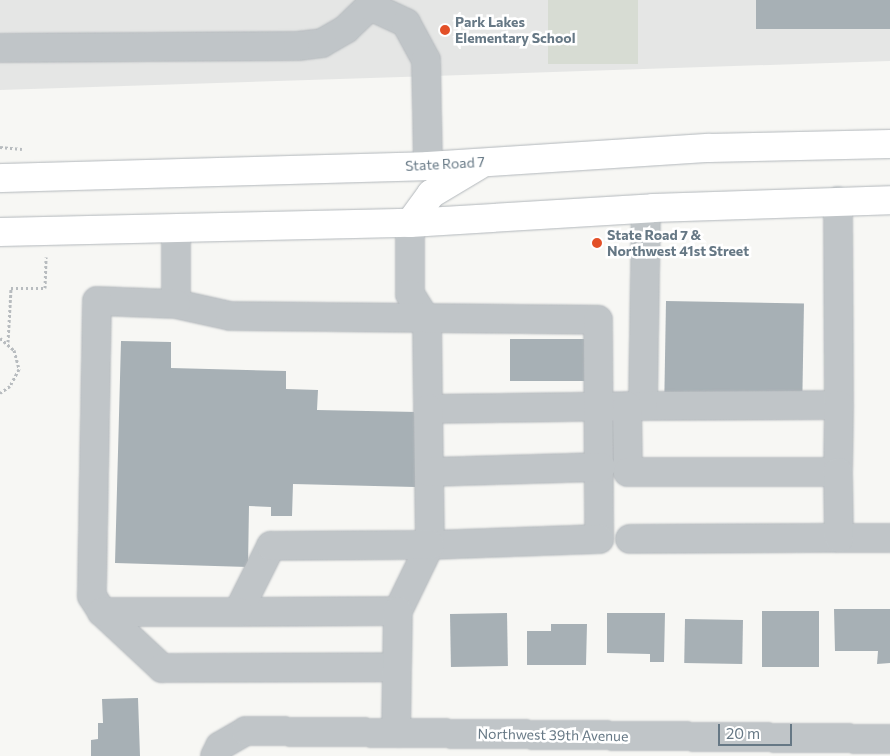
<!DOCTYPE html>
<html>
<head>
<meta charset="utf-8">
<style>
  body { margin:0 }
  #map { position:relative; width:890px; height:756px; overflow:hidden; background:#f7f7f4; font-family:Commissioner,sans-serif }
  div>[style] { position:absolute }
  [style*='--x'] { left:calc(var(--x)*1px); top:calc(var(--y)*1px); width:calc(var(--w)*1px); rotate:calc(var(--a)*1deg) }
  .built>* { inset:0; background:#e5e6e5 }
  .green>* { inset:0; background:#d7dcd3; transform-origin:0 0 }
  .building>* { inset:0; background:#a7b0b5; transform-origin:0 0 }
  .path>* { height:3px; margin-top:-1.5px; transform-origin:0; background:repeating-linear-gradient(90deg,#b8bcbf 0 2.5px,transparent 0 5px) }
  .roads { filter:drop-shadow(0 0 1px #b2b7bb) drop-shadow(0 0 1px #b2b7bb) }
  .minor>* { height:28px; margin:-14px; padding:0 14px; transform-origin:14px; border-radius:14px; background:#c0c5c8 }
  .major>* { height:28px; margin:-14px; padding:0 14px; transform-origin:14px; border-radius:14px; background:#fff }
  .dots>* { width:14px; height:14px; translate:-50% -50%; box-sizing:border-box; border:2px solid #fff; border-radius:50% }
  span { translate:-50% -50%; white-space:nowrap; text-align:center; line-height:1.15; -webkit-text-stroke:5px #fff; paint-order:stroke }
  .poi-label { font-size:14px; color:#667885; font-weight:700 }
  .left { translate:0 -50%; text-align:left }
  .street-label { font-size:14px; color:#667885 }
  .scale { position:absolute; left:718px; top:724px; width:74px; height:22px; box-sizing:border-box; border:2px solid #667885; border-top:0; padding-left:6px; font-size:15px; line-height:18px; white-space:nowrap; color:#667885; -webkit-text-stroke:4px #fff; paint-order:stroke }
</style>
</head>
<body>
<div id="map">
  <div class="built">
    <div style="clip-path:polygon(0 0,890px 0,890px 61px,0 90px)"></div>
  </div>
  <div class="green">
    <div style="left:548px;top:0;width:90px;height:64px"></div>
  </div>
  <div class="building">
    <div style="left:756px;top:0;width:134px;height:29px"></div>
    <div style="left:666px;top:301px;width:138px;height:91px;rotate:1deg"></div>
    <div style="left:510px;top:339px;width:75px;height:42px"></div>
    <div style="clip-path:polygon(121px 341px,171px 342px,171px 368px,286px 371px,286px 389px,318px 390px,317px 410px,417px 412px,415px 487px,293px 484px,292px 516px,271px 516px,271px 507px,249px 506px,248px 567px,115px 563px)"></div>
    <div style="clip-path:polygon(834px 609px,890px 609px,890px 663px,877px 664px,878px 651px,835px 651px)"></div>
    <div style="left:762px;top:611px;width:57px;height:56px"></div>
    <div style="left:507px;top:613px;width:53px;height:57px;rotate:89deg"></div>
    <div style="clip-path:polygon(607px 613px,665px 613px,664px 662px,650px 662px,650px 654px,607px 653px)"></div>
    <div style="left:685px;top:619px;width:58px;height:44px;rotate:1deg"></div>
    <div style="clip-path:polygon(551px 624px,587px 624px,586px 665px,527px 665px,527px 631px,551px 631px)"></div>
    <div style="clip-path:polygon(138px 698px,140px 756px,91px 756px,91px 740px,98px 739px,98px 723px,103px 723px,102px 699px)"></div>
  </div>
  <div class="path">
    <div style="--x:0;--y:147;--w:22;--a:5"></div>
    <div style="--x:0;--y:338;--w:18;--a:41"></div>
    <div style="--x:14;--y:350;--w:20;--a:75"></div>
    <div style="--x:19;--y:369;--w:19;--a:118"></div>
    <div style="--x:10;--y:386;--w:12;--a:145"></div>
    <div style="--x:8;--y:342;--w:54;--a:-86.8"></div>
    <div style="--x:11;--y:288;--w:34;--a:0"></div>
    <div style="--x:45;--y:288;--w:31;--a:-88"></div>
  </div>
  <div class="roads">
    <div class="minor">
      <div style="--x:0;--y:48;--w:298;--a:-0.4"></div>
      <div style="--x:298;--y:46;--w:24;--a:-7"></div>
      <div style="--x:322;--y:43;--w:28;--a:-30"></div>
      <div style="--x:346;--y:29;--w:33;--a:-44"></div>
      <div style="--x:370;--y:6;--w:40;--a:25"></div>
      <div style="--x:406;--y:23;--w:42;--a:61.6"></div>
      <div style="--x:426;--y:60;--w:106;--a:88.9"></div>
      <div style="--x:646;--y:209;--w:197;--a:90.9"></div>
      <div style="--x:643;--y:406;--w:196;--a:-0.3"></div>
      <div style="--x:839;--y:405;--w:204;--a:-90.3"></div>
      <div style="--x:410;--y:223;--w:71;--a:90"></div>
      <div style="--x:410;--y:294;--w:32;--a:58"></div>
      <div style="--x:427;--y:321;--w:88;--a:89.3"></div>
      <div style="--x:428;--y:409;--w:215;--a:-0.8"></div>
      <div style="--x:176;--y:230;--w:74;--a:90"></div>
      <div style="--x:176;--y:304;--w:55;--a:12.5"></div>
      <div style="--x:230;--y:316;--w:368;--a:0.6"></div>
      <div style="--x:598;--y:320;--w:219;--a:89.7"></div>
      <div style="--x:599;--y:539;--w:169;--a:178"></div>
      <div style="--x:430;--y:545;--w:136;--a:-90.8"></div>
      <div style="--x:176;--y:304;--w:79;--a:-177.8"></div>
      <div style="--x:97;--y:301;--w:295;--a:91"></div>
      <div style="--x:92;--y:596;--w:19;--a:58"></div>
      <div style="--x:102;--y:612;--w:82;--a:43"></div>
      <div style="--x:162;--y:668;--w:235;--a:-0.2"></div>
      <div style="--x:627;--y:406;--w:66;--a:89.1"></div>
      <div style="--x:628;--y:472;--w:210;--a:0"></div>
      <div style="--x:838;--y:472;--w:67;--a:-89.1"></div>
      <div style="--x:429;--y:472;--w:172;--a:-1.7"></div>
      <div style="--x:839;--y:538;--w:51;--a:0"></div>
      <div style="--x:630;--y:539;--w:209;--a:-0.3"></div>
      <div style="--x:839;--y:538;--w:66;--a:-90.9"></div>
      <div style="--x:430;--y:545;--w:73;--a:115.9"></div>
      <div style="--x:398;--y:611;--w:160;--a:179.6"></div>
      <div style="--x:238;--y:612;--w:74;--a:-63.4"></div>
      <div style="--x:271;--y:546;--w:159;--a:-0.4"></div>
      <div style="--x:102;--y:612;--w:136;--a:0"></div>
      <div style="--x:396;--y:733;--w:122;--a:-89.1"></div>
      <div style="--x:215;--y:756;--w:11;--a:-63"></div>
      <div style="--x:220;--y:746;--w:30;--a:-30"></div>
      <div style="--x:246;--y:731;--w:644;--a:0.71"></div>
    </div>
    <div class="major">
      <div style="--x:0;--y:178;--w:428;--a:-1.6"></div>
      <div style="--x:428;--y:166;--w:282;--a:-3.7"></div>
      <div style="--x:709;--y:148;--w:181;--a:-1.3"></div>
      <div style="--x:410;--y:223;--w:36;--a:-54"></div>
      <div style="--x:431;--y:194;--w:55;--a:-30.8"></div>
      <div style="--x:0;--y:232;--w:410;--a:-1.3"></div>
      <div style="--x:410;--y:223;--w:243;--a:-3.5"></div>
      <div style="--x:653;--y:208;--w:237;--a:-1.9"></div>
    </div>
  </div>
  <div class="dots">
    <div style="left:445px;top:30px;background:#e35028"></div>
    <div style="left:597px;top:243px;background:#e35028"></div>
  </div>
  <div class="poi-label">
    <span class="left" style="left:455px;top:30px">Park Lakes<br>Elementary School</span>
    <span class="left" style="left:607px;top:243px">State Road 7 &amp;<br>Northwest 41st Street</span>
  </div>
  <div class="street-label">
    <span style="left:445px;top:164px;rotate:-3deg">State Road 7</span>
    <span style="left:553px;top:735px;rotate:1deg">Northwest 39th Avenue</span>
  </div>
  <div class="scale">20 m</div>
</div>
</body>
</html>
